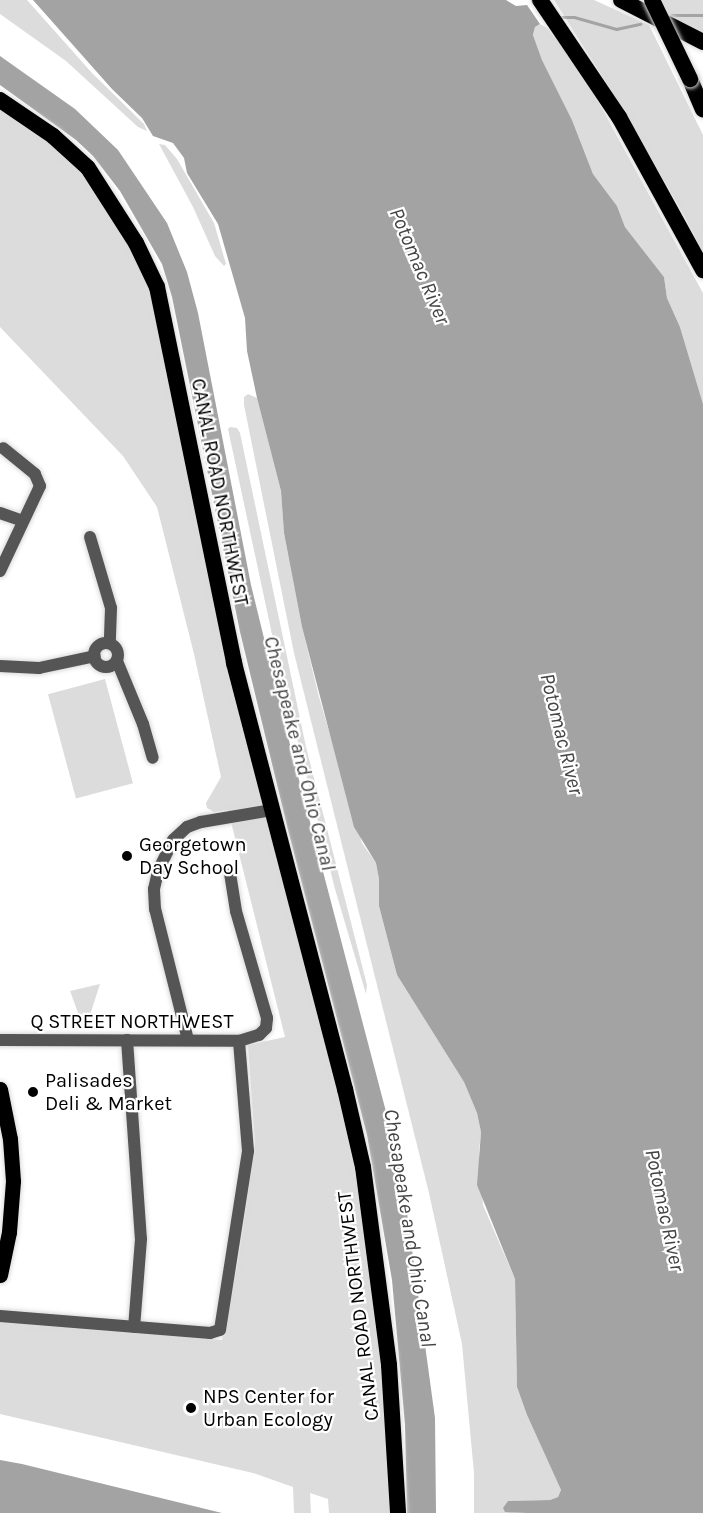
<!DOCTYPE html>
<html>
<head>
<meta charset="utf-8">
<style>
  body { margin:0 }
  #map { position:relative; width:703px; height:1513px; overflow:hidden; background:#fff; font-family:Karla,sans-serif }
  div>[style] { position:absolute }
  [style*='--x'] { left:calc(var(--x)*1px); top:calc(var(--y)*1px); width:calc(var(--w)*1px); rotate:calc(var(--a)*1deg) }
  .green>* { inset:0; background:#dcdcdc; transform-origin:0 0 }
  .water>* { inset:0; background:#a3a3a3 }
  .stream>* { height:3px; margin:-1.5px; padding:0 1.5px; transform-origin:1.5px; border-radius:1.5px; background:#a3a3a3 }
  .roads { filter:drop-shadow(0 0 2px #dbdbdb) drop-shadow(0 0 2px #dbdbdb) }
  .minor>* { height:12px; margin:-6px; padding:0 6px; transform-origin:6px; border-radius:6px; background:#555 }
  .minor>.ring { margin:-6px; padding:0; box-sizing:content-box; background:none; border:12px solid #555; border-radius:50% }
  .major>* { height:15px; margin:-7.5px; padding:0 7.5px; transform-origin:7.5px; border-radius:7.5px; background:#000 }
  .highway>* { height:16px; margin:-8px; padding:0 8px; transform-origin:8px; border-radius:8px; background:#000 }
  .bridges { filter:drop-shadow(0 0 2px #dbdbdb) drop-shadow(0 0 2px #dbdbdb) }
  .highway-bridge>* { height:16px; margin:-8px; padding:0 8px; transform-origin:8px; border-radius:8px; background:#000 }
  .dots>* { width:16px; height:16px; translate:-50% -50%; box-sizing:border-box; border:3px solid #fff; border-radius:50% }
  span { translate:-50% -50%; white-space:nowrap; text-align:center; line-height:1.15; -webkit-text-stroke:4.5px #fff; paint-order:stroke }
  .street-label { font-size:20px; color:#000 }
  .poi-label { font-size:20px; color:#000 }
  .left { translate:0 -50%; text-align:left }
  .water-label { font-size:21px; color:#444; font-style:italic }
</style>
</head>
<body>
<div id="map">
  <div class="green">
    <div style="clip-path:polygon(0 0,27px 0,92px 73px,144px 124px,147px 131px,138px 127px,66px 61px,0 14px)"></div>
    <div style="clip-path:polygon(554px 0,594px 0,649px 25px,703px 135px,703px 254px,685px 217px,616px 98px)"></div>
    <div style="clip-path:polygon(661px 0,703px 0,703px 34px,671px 21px)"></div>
    <div style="clip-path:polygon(540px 24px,547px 28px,565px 50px,595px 96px,703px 293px,703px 404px,680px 327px,667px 298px,664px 277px,625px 227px,617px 206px,593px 174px,572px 120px,542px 60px,533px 35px,535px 27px)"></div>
    <div style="clip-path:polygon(0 107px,70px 157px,100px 193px,149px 279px,348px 1121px,384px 1378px,391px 1513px,329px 1513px,328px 1499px,310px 1493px,311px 1513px,294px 1513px,293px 1487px,253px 1473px,0 1414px,0 1321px,222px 1340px,238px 1262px,255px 1144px,248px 1045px,285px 1037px,228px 810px,214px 812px,207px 808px,206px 803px,221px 777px,194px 654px,157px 507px,123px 456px,0 327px)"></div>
    <div style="clip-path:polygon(159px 144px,165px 145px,177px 159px,214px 223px,226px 264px,224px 266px,215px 256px,193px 207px)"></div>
    <div style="clip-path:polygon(248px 394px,257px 398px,281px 491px,284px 533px,302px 627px,319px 697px,362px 843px,376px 863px,379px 879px,379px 906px,397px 975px,464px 1082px,477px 1113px,481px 1132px,479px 1151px,483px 1205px,515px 1279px,517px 1387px,527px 1415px,561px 1490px,558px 1497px,550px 1500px,508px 1501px,510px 1512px,527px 1513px,474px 1513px,474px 1473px,462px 1344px,429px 1193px,294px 653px,244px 405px,244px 397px)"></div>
    <div style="clip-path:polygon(230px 427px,237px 428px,240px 433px,306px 747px,367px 985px,366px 994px,335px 889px,279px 667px,228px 429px)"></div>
    <div style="left:105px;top:679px;width:108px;height:59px;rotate:75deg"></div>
    <div style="clip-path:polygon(100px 984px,89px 1018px,80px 1018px,70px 991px)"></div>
  </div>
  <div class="water">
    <div style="clip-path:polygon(33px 0,506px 0,516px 6px,527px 5px,540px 24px,535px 27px,533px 35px,542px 60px,572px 120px,593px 174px,617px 206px,625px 227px,664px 277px,667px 298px,680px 327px,703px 404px,703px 1513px,527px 1513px,505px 1512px,503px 1508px,508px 1501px,550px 1500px,558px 1497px,561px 1490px,527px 1415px,517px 1387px,515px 1279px,477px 1185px,481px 1132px,477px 1113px,464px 1082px,397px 975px,379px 906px,379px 879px,376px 863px,354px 827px,302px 627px,284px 533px,281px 491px,257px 398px,247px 351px,245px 318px,218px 224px,187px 173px,184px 158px,173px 143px,153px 136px,142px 118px,112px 89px)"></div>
    <div style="clip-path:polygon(0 56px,75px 109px,118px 150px,167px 223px,187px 272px,198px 313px,251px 585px,293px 757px,401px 1169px,435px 1418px,436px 1513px,407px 1513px,405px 1425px,392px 1280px,367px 1135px,288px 830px,240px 632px,172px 297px,162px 264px,120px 191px,93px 156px,76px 140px,0 85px)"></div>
    <div style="clip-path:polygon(0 1460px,22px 1464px,222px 1513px,0 1513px)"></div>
  </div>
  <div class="stream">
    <div style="--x:671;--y:15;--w:32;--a:0"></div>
    <div style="--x:559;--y:17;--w:15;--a:0"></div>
    <div style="--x:574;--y:17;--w:44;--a:15.9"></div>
    <div style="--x:616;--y:29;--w:25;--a:-12"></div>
  </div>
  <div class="roads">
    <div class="minor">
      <div style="--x:0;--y:513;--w:24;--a:19"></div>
      <div style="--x:90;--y:537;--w:74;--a:73.5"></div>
      <div style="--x:111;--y:608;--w:35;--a:92"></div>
      <div style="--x:0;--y:571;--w:94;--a:-64.8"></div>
      <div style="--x:40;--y:486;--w:13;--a:-113"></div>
      <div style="--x:35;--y:474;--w:41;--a:-140.9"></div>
      <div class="ring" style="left:94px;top:643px;width:12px;height:12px"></div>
      <div style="--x:117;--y:661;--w:68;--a:67.6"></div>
      <div style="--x:143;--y:724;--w:35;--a:74"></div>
      <div style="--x:0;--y:666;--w:39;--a:3"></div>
      <div style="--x:39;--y:668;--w:57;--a:-12.1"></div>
      <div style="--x:0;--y:1040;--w:239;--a:0.2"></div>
      <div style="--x:239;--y:1041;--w:21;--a:-17"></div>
      <div style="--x:259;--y:1035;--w:10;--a:-45"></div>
      <div style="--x:266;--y:1028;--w:10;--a:-84"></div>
      <div style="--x:267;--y:1018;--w:111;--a:-106.2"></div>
      <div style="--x:236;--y:911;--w:37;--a:-99"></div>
      <div style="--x:127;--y:1040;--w:199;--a:86"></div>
      <div style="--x:141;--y:1239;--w:88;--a:94.5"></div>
      <div style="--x:188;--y:1040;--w:135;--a:-104.1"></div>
      <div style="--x:155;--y:909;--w:20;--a:-93"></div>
      <div style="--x:154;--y:889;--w:18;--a:-77"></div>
      <div style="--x:158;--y:871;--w:34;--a:-64"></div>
      <div style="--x:173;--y:840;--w:19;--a:-43"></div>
      <div style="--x:187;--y:827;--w:15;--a:-20"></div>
      <div style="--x:201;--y:822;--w:72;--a:-9.6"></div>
      <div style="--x:0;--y:1316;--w:211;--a:4.6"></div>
      <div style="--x:210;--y:1333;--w:10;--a:-17"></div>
      <div style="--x:220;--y:1330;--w:181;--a:-81.1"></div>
      <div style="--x:248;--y:1151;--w:110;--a:-94.7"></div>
    </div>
    <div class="major">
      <div style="--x:0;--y:1089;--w:51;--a:78.7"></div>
      <div style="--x:10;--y:1139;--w:42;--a:85.9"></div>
      <div style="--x:13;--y:1181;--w:51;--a:94.5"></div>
      <div style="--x:9;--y:1232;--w:44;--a:101.8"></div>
    </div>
    <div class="highway">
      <div style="--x:540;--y:0;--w:141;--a:56"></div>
      <div style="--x:619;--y:117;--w:175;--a:61.2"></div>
      <div style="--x:621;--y:0;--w:92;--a:27.1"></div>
      <div style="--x:690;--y:79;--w:33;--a:67"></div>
      <div style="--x:0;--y:100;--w:64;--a:34.2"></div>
      <div style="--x:53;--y:136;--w:47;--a:42.4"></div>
      <div style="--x:88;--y:168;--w:89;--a:57.4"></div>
      <div style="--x:136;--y:243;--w:49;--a:64.5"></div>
      <div style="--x:157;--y:287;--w:384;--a:78.4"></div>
      <div style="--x:234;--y:663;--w:440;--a:75.4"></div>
      <div style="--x:345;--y:1089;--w:80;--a:77"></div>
      <div style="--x:363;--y:1167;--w:200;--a:82.5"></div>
      <div style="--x:389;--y:1365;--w:148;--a:86.5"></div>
    </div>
  </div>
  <div class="bridges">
    <div class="highway-bridge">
      <div style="--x:652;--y:0;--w:88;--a:64.3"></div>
    </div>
  </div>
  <div class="dots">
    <div style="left:127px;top:856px;background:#000"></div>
    <div style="left:33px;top:1092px;background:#000"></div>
    <div style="left:191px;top:1408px;background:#000"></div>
  </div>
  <div class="street-label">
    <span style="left:220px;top:492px;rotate:79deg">CANAL ROAD NORTHWEST</span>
    <span style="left:132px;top:1021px">Q STREET NORTHWEST</span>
    <span style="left:358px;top:1306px;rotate:-97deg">CANAL ROAD NORTHWEST</span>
  </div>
  <div class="poi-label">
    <span class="left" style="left:139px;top:856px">Georgetown<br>Day School</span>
    <span class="left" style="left:45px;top:1092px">Palisades<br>Deli &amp; Market</span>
    <span class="left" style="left:203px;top:1408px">NPS Center for<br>Urban Ecology</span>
  </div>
  <div class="water-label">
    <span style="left:420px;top:266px;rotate:67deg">Potomac River</span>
    <span style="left:562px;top:734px;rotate:76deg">Potomac River</span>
    <span style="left:300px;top:753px;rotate:76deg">Chesapeake and Ohio Canal</span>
    <span style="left:665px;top:1210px;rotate:78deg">Potomac River</span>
    <span style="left:410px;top:1228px;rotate:81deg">Chesapeake and Ohio Canal</span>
  </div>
</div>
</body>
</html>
